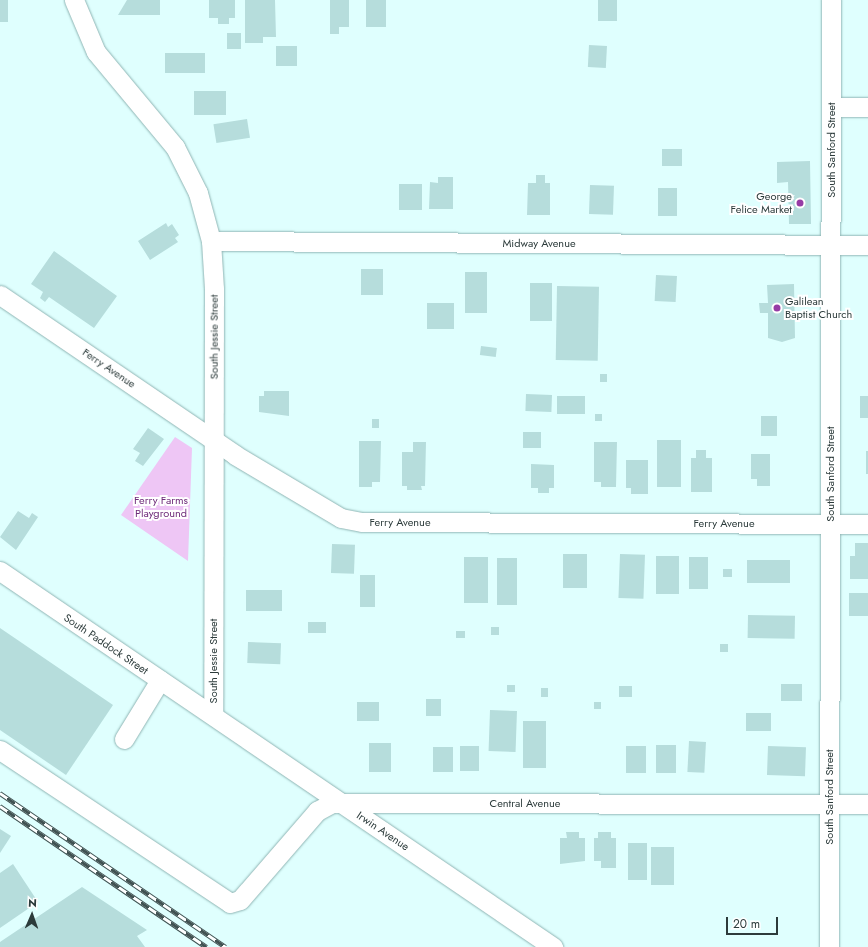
<!DOCTYPE html>
<html>
<head>
<meta charset="utf-8">
<style>
  body { margin:0 }
  #map { position:relative; width:868px; height:947px; overflow:hidden; background:#dffffe; font-family:Jost,sans-serif }
  div>[style] { position:absolute }
  [style*='--x'] { left:calc(var(--x)*1px); top:calc(var(--y)*1px); width:calc(var(--w)*1px); rotate:calc(var(--a)*1deg) }
  .green>* { inset:0; background:#eec6f5 }
  .building>* { inset:0; background:#b6dddc; transform-origin:0 0 }
  .roads { filter:drop-shadow(0 0 1px #8fb5b4) drop-shadow(0 0 1px #8fb5b4) }
  .minor>* { height:19px; margin:-9.5px; padding:0 9.5px; transform-origin:9.5px; border-radius:9.5px; background:#fff }
  .rail>* { height:4.5px; margin-top:-2.25px; transform-origin:0; background:repeating-linear-gradient(90deg,#fff 0 9px,#415252 0 18px); box-sizing:border-box; border-block:1px solid #415252 }
  .dots>* { width:11px; height:11px; translate:-50% -50%; box-sizing:border-box; border:2px solid #fff; border-radius:50% }
  span { translate:-50% -50%; white-space:nowrap; text-align:center; line-height:1.15; -webkit-text-stroke:4px #fff; paint-order:stroke }
  .street-label { font-size:11px; color:#2c3b3b }
  .poi-label { font-size:11px; color:#2c3b3b }
  .right { translate:-100% -50%; text-align:right }
  .left { translate:0 -50%; text-align:left }
  .park-label { font-size:11px; color:#6f2d7a }
  .north { position:absolute; left:12px; top:895px; width:40px; height:40px; -webkit-text-stroke:3px #fff; paint-order:stroke; rotate:2deg; font-size:11px; font-weight:700; line-height:16px; text-align:center; color:#2c3b3b }
  .north::after { content:''; display:block; margin:auto; width:14px; height:18px; background:#2c3b3b; clip-path:polygon(50% 0,100% 100%,50% 72%,0 100%) }
  .scale { position:absolute; left:726px; top:917px; width:52px; height:18px; box-sizing:border-box; border:2px solid #2c3b3b; border-top:0; padding-left:5px; font-size:12px; line-height:14px; white-space:nowrap; color:#2c3b3b; -webkit-text-stroke:3px #fff; paint-order:stroke }
</style>
</head>
<body>
<div id="map">
  <div class="green">
    <div style="clip-path:polygon(175px 437px,192px 448px,188px 561px,121px 515px)"></div>
  </div>
  <div class="building">
    <div style="left:0;top:0;width:8px;height:22px"></div>
    <div style="clip-path:polygon(127px 0,160px 0,160px 15px,118px 15px)"></div>
    <div style="clip-path:polygon(209px 0,235px 0,235px 18px,229px 18px,229px 24px,218px 24px,218px 18px,209px 18px)"></div>
    <div style="clip-path:polygon(245px 0,275px 0,276px 37px,263px 37px,263px 43px,245px 43px)"></div>
    <div style="clip-path:polygon(330px 0,349px 0,349px 27px,339px 27px,339px 34px,330px 34px)"></div>
    <div style="left:366px;top:0;width:20px;height:27px"></div>
    <div style="left:598px;top:0;width:19px;height:21px"></div>
    <div style="left:227px;top:33px;width:14px;height:16px"></div>
    <div style="left:589px;top:45px;width:18px;height:22px;rotate:3deg"></div>
    <div style="left:276px;top:46px;width:21px;height:20px"></div>
    <div style="left:165px;top:53px;width:40px;height:20px"></div>
    <div style="left:194px;top:91px;width:32px;height:24px"></div>
    <div style="left:247px;top:119px;width:19px;height:34px;rotate:81deg"></div>
    <div style="left:662px;top:149px;width:20px;height:17px"></div>
    <div style="clip-path:polygon(810px 161px,811px 224px,789px 224px,788px 182px,777px 183px,777px 162px)"></div>
    <div style="clip-path:polygon(536px 175px,545px 175px,545px 183px,550px 183px,550px 215px,527px 215px,528px 183px,536px 183px)"></div>
    <div style="clip-path:polygon(438px 177px,453px 177px,453px 209px,429px 209px,430px 182px,438px 183px)"></div>
    <div style="left:399px;top:184px;width:23px;height:26px"></div>
    <div style="left:590px;top:185px;width:24px;height:29px;rotate:2deg"></div>
    <div style="left:658px;top:188px;width:19px;height:28px"></div>
    <div style="clip-path:polygon(166px 223px,168px 227px,172px 224px,179px 235px,175px 238px,178px 242px,150px 260px,138px 241px)"></div>
    <div style="clip-path:polygon(54px 251px,117px 296px,94px 328px,49px 297px,45px 302px,40px 298px,43px 292px,31px 284px)"></div>
    <div style="left:361px;top:269px;width:22px;height:26px"></div>
    <div style="left:465px;top:272px;width:22px;height:41px"></div>
    <div style="left:656px;top:275px;width:21px;height:26px;rotate:3deg"></div>
    <div style="left:530px;top:283px;width:22px;height:38px"></div>
    <div style="clip-path:polygon(794px 284px,795px 338px,782px 342px,768px 338px,768px 313px,760px 313px,759px 303px,768px 303px,767px 285px)"></div>
    <div style="left:557px;top:286px;width:42px;height:74px;rotate:1deg"></div>
    <div style="left:427px;top:303px;width:27px;height:26px"></div>
    <div style="left:481px;top:346px;width:16px;height:9px;rotate:7deg"></div>
    <div style="left:600px;top:374px;width:7px;height:8px"></div>
    <div style="clip-path:polygon(264px 391px,289px 391px,289px 416px,259px 412px,259px 396px,264px 396px)"></div>
    <div style="left:526px;top:394px;width:26px;height:17px;rotate:2deg"></div>
    <div style="left:557px;top:396px;width:28px;height:18px"></div>
    <div style="left:860px;top:396px;width:8px;height:22px"></div>
    <div style="left:595px;top:414px;width:7px;height:7px"></div>
    <div style="left:761px;top:416px;width:16px;height:20px"></div>
    <div style="left:372px;top:419px;width:7px;height:9px"></div>
    <div style="clip-path:polygon(148px 428px,164px 439px,143px 466px,135px 461px,140px 453px,133px 449px)"></div>
    <div style="left:523px;top:432px;width:18px;height:16px"></div>
    <div style="left:657px;top:440px;width:24px;height:47px"></div>
    <div style="clip-path:polygon(359px 441px,381px 441px,380px 482px,372px 482px,372px 487px,359px 487px)"></div>
    <div style="clip-path:polygon(413px 442px,426px 442px,425px 486px,421px 486px,422px 490px,407px 490px,407px 486px,402px 486px,402px 452px,413px 452px)"></div>
    <div style="clip-path:polygon(594px 442px,617px 442px,616px 487px,601px 487px,601px 482px,594px 482px)"></div>
    <div style="clip-path:polygon(696px 450px,706px 450px,706px 458px,712px 458px,712px 492px,691px 492px,691px 458px,696px 458px)"></div>
    <div style="left:866px;top:451px;width:2px;height:23px"></div>
    <div style="clip-path:polygon(751px 454px,770px 454px,770px 486px,757px 486px,757px 479px,751px 479px)"></div>
    <div style="clip-path:polygon(626px 460px,648px 460px,648px 494px,631px 494px,631px 488px,626px 488px)"></div>
    <div style="clip-path:polygon(531px 464px,554px 465px,554px 488px,549px 488px,549px 493px,538px 493px,538px 488px,531px 488px)"></div>
    <div style="clip-path:polygon(18px 511px,29px 518px,32px 513px,38px 517px,16px 550px,0 537px)"></div>
    <div style="clip-path:polygon(855px 543px,868px 543px,868px 579px,850px 579px,850px 556px,855px 556px)"></div>
    <div style="left:332px;top:544px;width:23px;height:29px;rotate:2deg"></div>
    <div style="left:563px;top:554px;width:24px;height:34px"></div>
    <div style="left:620px;top:554px;width:25px;height:44px;rotate:2deg"></div>
    <div style="left:656px;top:556px;width:23px;height:38px"></div>
    <div style="left:464px;top:557px;width:24px;height:46px"></div>
    <div style="left:689px;top:557px;width:19px;height:32px"></div>
    <div style="left:497px;top:558px;width:20px;height:47px"></div>
    <div style="left:747px;top:560px;width:43px;height:23px"></div>
    <div style="left:723px;top:569px;width:9px;height:8px"></div>
    <div style="left:360px;top:575px;width:15px;height:32px"></div>
    <div style="left:246px;top:590px;width:36px;height:21px"></div>
    <div style="left:849px;top:593px;width:19px;height:23px"></div>
    <div style="left:748px;top:615px;width:47px;height:23px;rotate:1deg"></div>
    <div style="left:308px;top:622px;width:18px;height:11px"></div>
    <div style="left:491px;top:627px;width:8px;height:8px"></div>
    <div style="clip-path:polygon(0 628px,113px 705px,66px 775px,0 730px)"></div>
    <div style="left:456px;top:631px;width:9px;height:7px"></div>
    <div style="left:248px;top:642px;width:33px;height:21px;rotate:2deg"></div>
    <div style="left:720px;top:644px;width:8px;height:8px"></div>
    <div style="left:781px;top:684px;width:21px;height:17px"></div>
    <div style="left:507px;top:685px;width:8px;height:7px"></div>
    <div style="left:619px;top:686px;width:13px;height:11px"></div>
    <div style="left:541px;top:688px;width:7px;height:9px"></div>
    <div style="left:426px;top:699px;width:15px;height:17px"></div>
    <div style="left:357px;top:702px;width:22px;height:19px"></div>
    <div style="left:594px;top:702px;width:7px;height:7px"></div>
    <div style="left:490px;top:710px;width:27px;height:41px;rotate:2deg"></div>
    <div style="left:746px;top:713px;width:25px;height:18px"></div>
    <div style="left:523px;top:721px;width:23px;height:47px"></div>
    <div style="left:689px;top:741px;width:17px;height:31px;rotate:3deg"></div>
    <div style="left:369px;top:743px;width:22px;height:29px"></div>
    <div style="left:656px;top:745px;width:20px;height:28px"></div>
    <div style="left:460px;top:746px;width:19px;height:25px"></div>
    <div style="left:626px;top:746px;width:20px;height:27px"></div>
    <div style="left:768px;top:746px;width:38px;height:29px;rotate:2deg"></div>
    <div style="left:433px;top:747px;width:20px;height:25px"></div>
    <div style="clip-path:polygon(0 829px,11px 836px,0 853px)"></div>
    <div style="clip-path:polygon(566px 832px,579px 832px,579px 838px,585px 838px,585px 861px,560px 864px,560px 838px,567px 838px)"></div>
    <div style="clip-path:polygon(598px 832px,611px 832px,611px 838px,616px 838px,616px 868px,601px 868px,601px 861px,594px 861px,594px 838px,598px 838px)"></div>
    <div style="left:628px;top:843px;width:19px;height:37px"></div>
    <div style="left:651px;top:847px;width:23px;height:38px"></div>
    <div style="clip-path:polygon(13px 864px,38px 902px,0 928px,0 873px)"></div>
    <div style="clip-path:polygon(82px 887px,147px 930px,137px 936px,145px 947px,0 947px,0 942px)"></div>
  </div>
  <div class="roads">
    <div class="minor">
      <div style="--x:74;--y:0;--w:56;--a:67.1"></div>
      <div style="--x:96;--y:52;--w:124;--a:50.3"></div>
      <div style="--x:175;--y:147;--w:51;--a:63.4"></div>
      <div style="--x:198;--y:193;--w:50;--a:74.8"></div>
      <div style="--x:211;--y:241;--w:48;--a:86.4"></div>
      <div style="--x:214;--y:289;--w:426;--a:90.1"></div>
      <div style="--x:831;--y:107;--w:37;--a:0"></div>
      <div style="--x:211;--y:241;--w:657;--a:0.35"></div>
      <div style="--x:0;--y:295;--w:284;--a:34.2"></div>
      <div style="--x:235;--y:455;--w:123;--a:30.7"></div>
      <div style="--x:341;--y:518;--w:21;--a:11"></div>
      <div style="--x:362;--y:522;--w:506;--a:0.23"></div>
      <div style="--x:0;--y:571;--w:669;--a:34.21"></div>
      <div style="--x:124;--y:739;--w:69;--a:-58.6"></div>
      <div style="--x:0;--y:750;--w:276;--a:33.6"></div>
      <div style="--x:230;--y:903;--w:10;--a:-17"></div>
      <div style="--x:240;--y:900;--w:118;--a:-49.1"></div>
      <div style="--x:317;--y:811;--w:17;--a:-28"></div>
      <div style="--x:332;--y:803;--w:536;--a:0.11"></div>
      <div style="--x:829;--y:947;--w:947;--a:-89.88"></div>
    </div>
  </div>
  <div class="rail">
    <div style="--x:0;--y:793;--w:273;--a:34.3"></div>
    <div style="--x:0;--y:806;--w:250;--a:34.3"></div>
  </div>
  <div class="dots">
    <div style="left:800px;top:203px;background:#963ba5"></div>
    <div style="left:777px;top:308px;background:#963ba5"></div>
  </div>
  <div class="street-label">
    <span style="left:831px;top:150px;rotate:-90deg">South Sanford Street</span>
    <span style="left:539px;top:243px">Midway Avenue</span>
    <span style="left:214px;top:337px;rotate:-90deg">South Jessie Street</span>
    <span style="left:109px;top:368px;rotate:34deg">Ferry Avenue</span>
    <span style="left:830px;top:474px;rotate:-90deg">South Sanford Street</span>
    <span style="left:400px;top:522px">Ferry Avenue</span>
    <span style="left:724px;top:523px">Ferry Avenue</span>
    <span style="left:106px;top:644px;rotate:34deg">South Paddock Street</span>
    <span style="left:213px;top:661px;rotate:-90deg">South Jessie Street</span>
    <span style="left:829px;top:797px;rotate:-90deg">South Sanford Street</span>
    <span style="left:525px;top:803px">Central Avenue</span>
    <span style="left:383px;top:831px;rotate:34deg">Irwin Avenue</span>
  </div>
  <div class="poi-label">
    <span class="right" style="left:792px;top:203px">George<br>Felice Market</span>
    <span class="left" style="left:785px;top:308px">Galilean<br>Baptist Church</span>
  </div>
  <div class="park-label">
    <span style="left:161px;top:507px">Ferry Farms<br>Playground</span>
  </div>
  <div class="north">N</div>
  <div class="scale">20 m</div>
</div>
</body>
</html>
